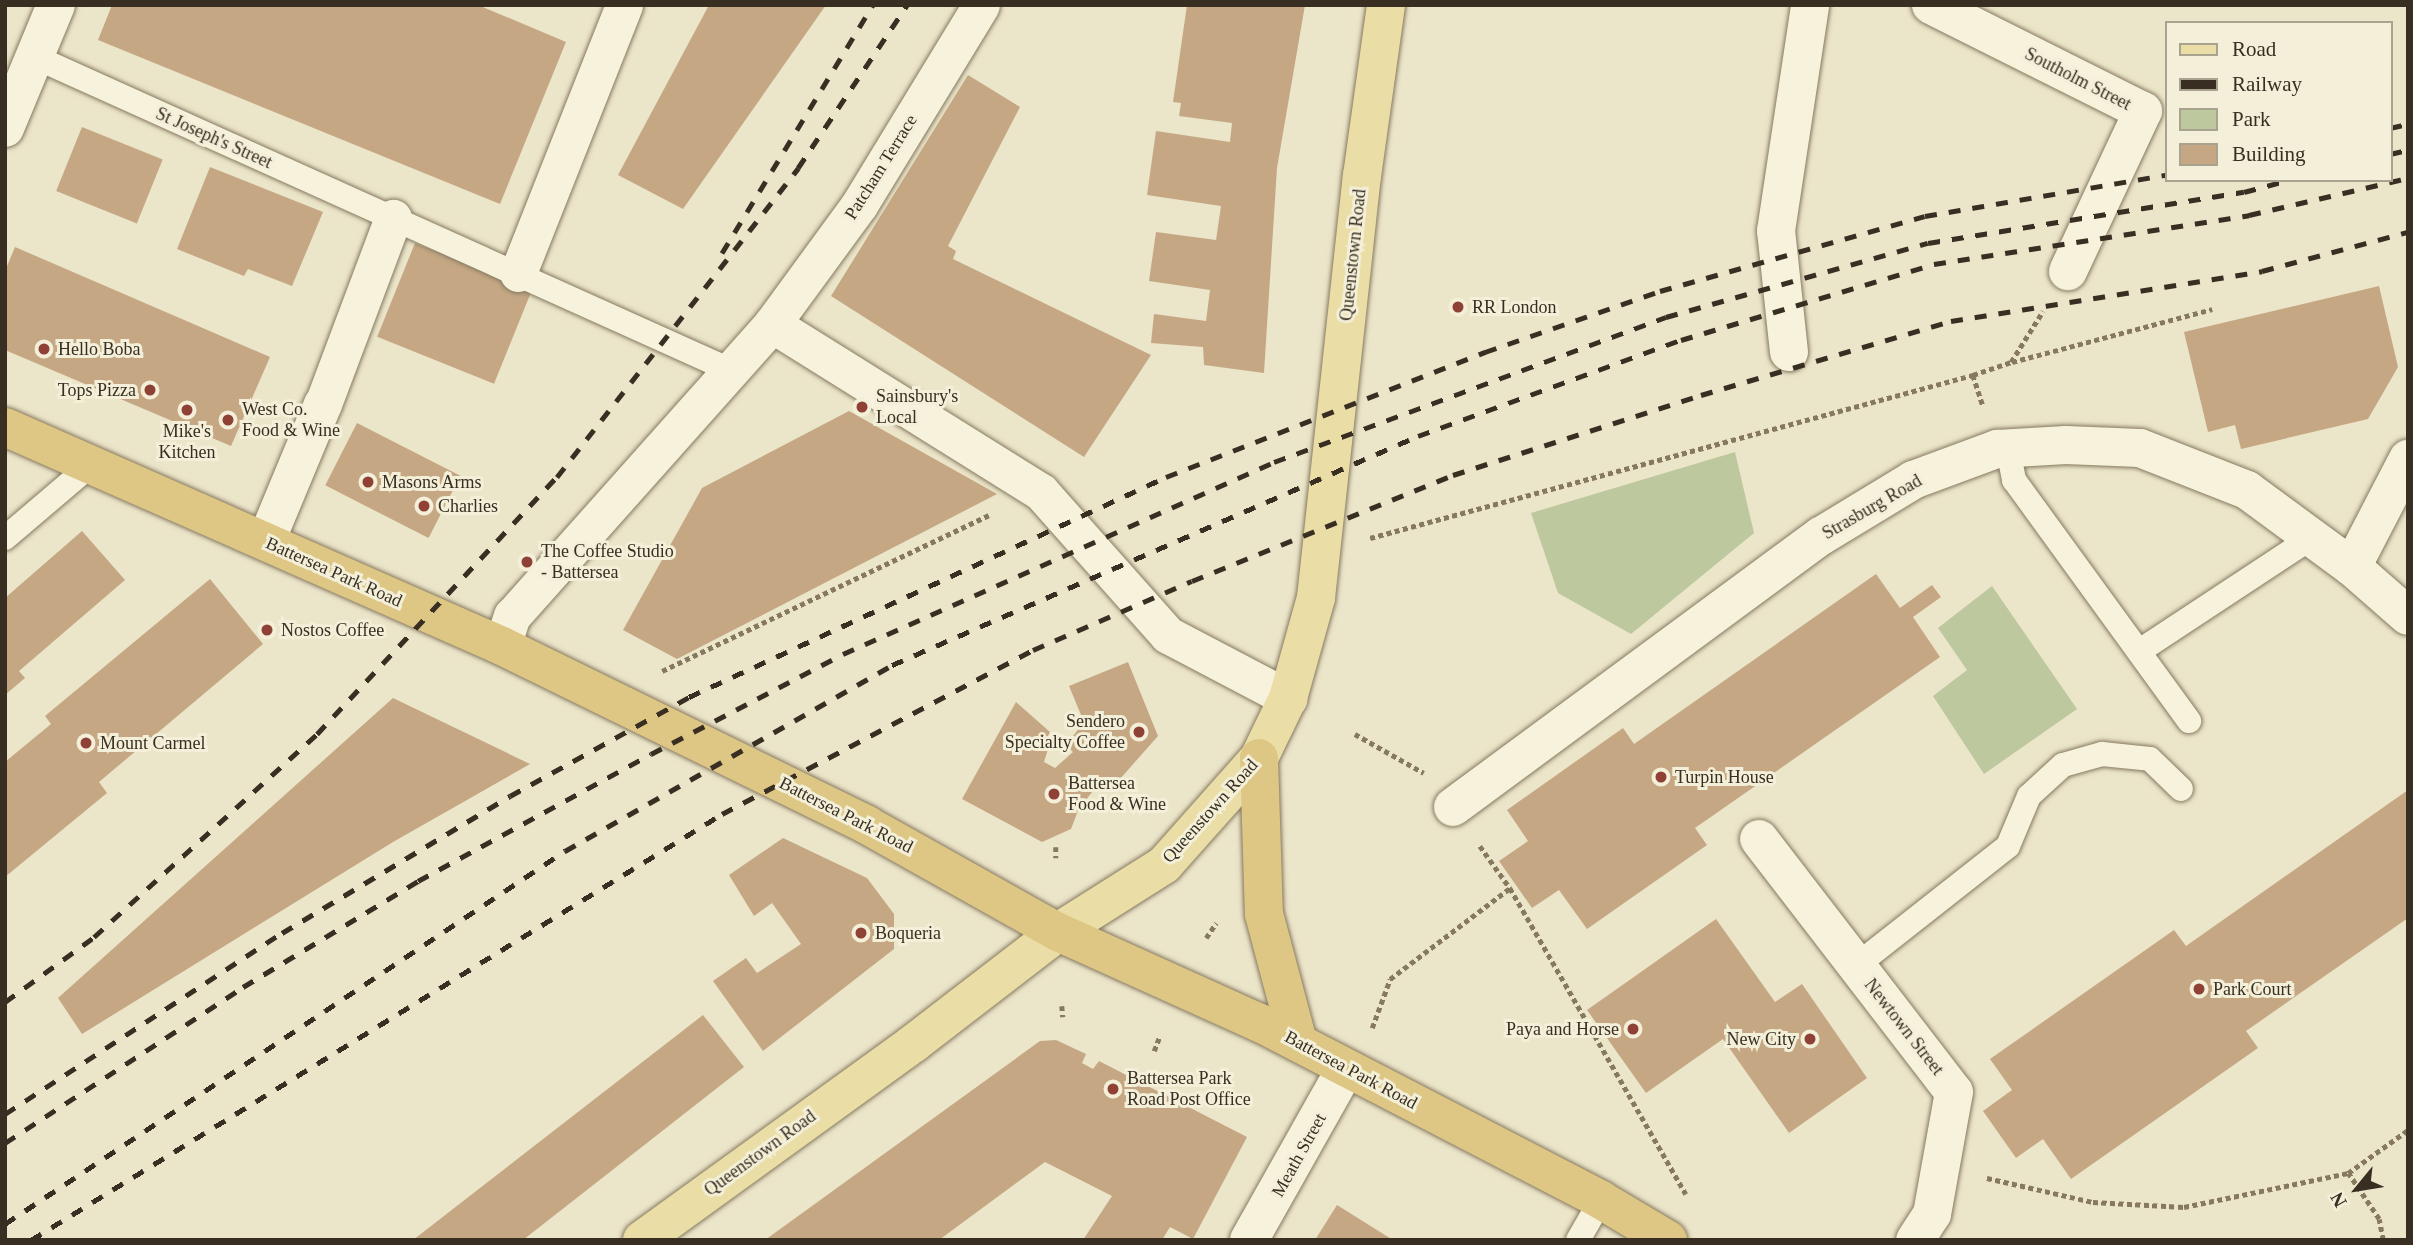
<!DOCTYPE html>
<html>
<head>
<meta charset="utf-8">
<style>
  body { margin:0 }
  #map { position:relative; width:2413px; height:1245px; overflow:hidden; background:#ebe5c9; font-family:Georgia,serif }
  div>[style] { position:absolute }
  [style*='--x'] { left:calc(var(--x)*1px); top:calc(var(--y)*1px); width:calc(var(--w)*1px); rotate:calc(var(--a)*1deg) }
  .green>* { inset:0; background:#bdc89e }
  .building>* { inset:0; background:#c5a883; transform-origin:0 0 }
  .path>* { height:4.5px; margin-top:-2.25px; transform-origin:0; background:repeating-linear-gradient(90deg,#867960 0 5px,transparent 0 8.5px) }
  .roads { filter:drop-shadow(0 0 2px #867960) drop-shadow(0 0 2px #867960) }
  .service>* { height:24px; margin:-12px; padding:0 12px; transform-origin:12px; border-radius:12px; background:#f6f2dc }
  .pedestrian>* { height:37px; margin:-18.5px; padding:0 18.5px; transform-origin:18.5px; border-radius:18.5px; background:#f6f2dc }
  .minor>* { height:38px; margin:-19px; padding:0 19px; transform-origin:19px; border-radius:19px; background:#f6f2dc }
  .primary>* { height:38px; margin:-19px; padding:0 19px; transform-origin:19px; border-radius:19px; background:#eadea6 }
  .trunk>* { height:38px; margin:-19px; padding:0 19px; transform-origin:19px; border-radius:19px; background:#dec784 }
  .rail>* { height:5px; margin-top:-2.5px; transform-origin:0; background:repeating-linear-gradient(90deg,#382f22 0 12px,transparent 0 24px) }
  .dots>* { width:19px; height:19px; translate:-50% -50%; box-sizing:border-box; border:4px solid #f3efd8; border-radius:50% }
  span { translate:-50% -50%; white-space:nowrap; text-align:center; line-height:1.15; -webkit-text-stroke:6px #f3efd8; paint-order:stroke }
  .street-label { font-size:18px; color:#382f22 }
  .poi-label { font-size:18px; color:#382f22 }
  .left { translate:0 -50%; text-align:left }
  .right { translate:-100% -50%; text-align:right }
  .frame { position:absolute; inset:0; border:7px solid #382f22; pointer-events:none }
  .legend { position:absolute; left:2165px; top:21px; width:228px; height:161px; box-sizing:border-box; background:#f3efd8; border:2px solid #a8a28f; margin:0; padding:9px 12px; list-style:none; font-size:21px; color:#382f22 }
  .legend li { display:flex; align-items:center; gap:14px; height:35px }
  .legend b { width:35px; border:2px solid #a8a28f }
  .north { position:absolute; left:2322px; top:1154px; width:70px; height:70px; -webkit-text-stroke:5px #f3efd8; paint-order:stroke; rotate:240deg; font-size:19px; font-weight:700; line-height:28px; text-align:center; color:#382f22 }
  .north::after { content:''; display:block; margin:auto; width:24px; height:32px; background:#382f22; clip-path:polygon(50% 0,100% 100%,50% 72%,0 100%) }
</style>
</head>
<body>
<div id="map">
  <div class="green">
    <div style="clip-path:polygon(1735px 452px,1754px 533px,1631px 634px,1558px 593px,1531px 513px)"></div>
    <div style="clip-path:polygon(1992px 586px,2077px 709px,1984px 774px,1933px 696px,1967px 670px,1938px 628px)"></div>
  </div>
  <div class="building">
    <div style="clip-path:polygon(112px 5px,478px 5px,566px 42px,500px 204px,98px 40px)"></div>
    <div style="clip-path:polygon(709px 5px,826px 5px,683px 209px,618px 175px)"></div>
    <div style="clip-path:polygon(1187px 5px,1305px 5px,1277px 168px,1264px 373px,1204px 365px,1203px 347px,1151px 343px,1154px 314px,1206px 321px,1210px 290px,1149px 281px,1156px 232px,1216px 240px,1221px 206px,1147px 195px,1156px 131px,1230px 142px,1232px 123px,1179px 116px,1181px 103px,1173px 102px)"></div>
    <div style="clip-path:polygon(968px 75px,1020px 107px,948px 246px,956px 251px,953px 259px,1151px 355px,1084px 457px,831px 296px)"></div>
    <div style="left:82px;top:127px;width:87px;height:69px;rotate:22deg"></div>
    <div style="clip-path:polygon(210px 167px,323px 212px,292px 286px,248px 269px,244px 276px,177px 249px)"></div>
    <div style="left:415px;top:243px;width:126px;height:101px;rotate:22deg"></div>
    <div style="clip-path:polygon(15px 247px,270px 357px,231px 446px,5px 350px,5px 271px)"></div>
    <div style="clip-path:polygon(2379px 286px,2398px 367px,2368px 419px,2241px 449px,2235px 425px,2208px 432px,2184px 332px)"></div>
    <div style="clip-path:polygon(849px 411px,997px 494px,677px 659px,623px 630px,702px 488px)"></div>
    <div style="left:357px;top:423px;width:116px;height:70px;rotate:27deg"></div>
    <div style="clip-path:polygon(82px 531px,125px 580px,19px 671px,25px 678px,5px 695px,5px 598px)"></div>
    <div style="clip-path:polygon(1876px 574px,1900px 608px,1932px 585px,1941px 597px,1913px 617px,1940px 657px,1695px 828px,1707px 845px,1587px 929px,1559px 890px,1532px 908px,1499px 861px,1528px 841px,1507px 810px,1623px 728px,1634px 744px)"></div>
    <div style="clip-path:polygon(210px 579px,263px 644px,99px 782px,107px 793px,5px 877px,5px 762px,51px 724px,45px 716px)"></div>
    <div style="clip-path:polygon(1128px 662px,1158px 736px,1112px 788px,1103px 779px,1079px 808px,1071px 829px,1042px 842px,962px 799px,1016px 702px,1050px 732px,1042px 747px,1048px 749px,1044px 762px,1055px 768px,1073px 752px,1066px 745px,1084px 722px,1069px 686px)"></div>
    <div style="clip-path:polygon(393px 698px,530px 764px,393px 842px,82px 1034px,58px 998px)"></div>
    <div style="clip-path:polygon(2408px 790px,2408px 918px,2246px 1031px,2258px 1048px,2071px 1179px,2043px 1139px,2016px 1158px,1983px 1111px,2012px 1090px,1990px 1059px,2174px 930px,2186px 946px)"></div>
    <div style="clip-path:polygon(783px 838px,867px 878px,894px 914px,894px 949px,763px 1051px,713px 981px,746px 958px,757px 973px,801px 944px,772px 903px,754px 916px,729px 875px)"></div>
    <div style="clip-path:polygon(1716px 919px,1775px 1002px,1802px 984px,1867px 1078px,1789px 1133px,1723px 1039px,1646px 1093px,1587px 1010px)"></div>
    <div style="clip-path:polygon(703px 1015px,744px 1067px,523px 1240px,413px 1240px)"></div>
    <div style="clip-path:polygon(1056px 1040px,1086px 1054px,1082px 1063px,1093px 1069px,1099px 1061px,1247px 1137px,1193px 1239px,1170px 1227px,1162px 1240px,1083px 1240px,1112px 1196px,1045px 1162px,939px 1240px,765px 1240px,1040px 1041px)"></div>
    <div style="clip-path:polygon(1337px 1205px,1393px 1240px,1315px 1240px)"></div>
  </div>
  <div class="path">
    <div style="--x:2012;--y:362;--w:207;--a:-14.8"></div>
    <div style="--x:1973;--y:375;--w:32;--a:72"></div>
    <div style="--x:1370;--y:538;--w:625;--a:-15.13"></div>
    <div style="--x:1973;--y:375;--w:40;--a:-18.9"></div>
    <div style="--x:2011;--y:362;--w:60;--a:-57.9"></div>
    <div style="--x:662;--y:671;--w:362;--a:-25.5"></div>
    <div style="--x:1355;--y:734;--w:79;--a:29.5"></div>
    <div style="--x:1480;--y:846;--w:52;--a:54.5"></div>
    <div style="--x:1510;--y:888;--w:353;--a:60.1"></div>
    <div style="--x:1056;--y:847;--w:11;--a:90"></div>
    <div style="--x:1206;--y:938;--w:18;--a:-56"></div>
    <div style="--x:1062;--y:1006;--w:11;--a:85"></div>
    <div style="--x:1372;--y:1028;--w:52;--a:-69.8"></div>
    <div style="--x:1390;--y:979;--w:151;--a:-37.2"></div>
    <div style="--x:1154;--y:1051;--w:14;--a:-69"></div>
    <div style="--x:1987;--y:1178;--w:109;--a:12.8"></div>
    <div style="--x:2093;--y:1202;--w:91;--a:3.1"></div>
    <div style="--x:2184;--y:1207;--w:167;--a:-11.7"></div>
    <div style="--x:2383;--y:1240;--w:21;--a:-101"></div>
    <div style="--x:2379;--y:1219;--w:55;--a:-124"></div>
    <div style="--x:2348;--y:1173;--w:74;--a:-35.6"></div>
  </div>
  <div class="roads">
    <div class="service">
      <div style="--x:35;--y:57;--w:764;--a:24.25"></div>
      <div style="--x:2008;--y:449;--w:32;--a:79"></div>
      <div style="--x:2014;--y:480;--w:298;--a:54"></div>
      <div style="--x:5;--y:538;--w:114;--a:-40.4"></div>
      <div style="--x:2141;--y:650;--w:204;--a:-33.4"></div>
      <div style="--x:1857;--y:965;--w:192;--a:-38.2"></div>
      <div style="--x:2008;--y:846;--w:54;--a:-67.2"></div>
      <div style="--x:2029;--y:796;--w:46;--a:-42.4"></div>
      <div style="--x:2063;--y:765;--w:41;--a:-15.8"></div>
      <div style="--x:2102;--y:754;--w:48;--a:5.9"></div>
      <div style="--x:2150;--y:759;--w:43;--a:44.1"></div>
      <div style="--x:1578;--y:1240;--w:46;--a:-60.1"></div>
    </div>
    <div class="pedestrian">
      <div style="--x:518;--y:273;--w:288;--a:-68.4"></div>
      <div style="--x:772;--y:324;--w:147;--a:-53.8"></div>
      <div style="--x:859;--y:205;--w:234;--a:-58.6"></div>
      <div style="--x:323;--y:404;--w:199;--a:-69.4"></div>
      <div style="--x:502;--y:646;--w:32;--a:-72"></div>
      <div style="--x:512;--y:616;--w:391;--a:-48.3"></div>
      <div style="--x:772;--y:324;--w:317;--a:32"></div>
      <div style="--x:1041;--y:492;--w:191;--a:48.4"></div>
      <div style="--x:1168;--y:635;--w:136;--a:27.7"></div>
    </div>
    <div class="minor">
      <div style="--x:1931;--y:5;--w:237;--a:26.6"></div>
      <div style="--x:2143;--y:111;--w:177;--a:115.1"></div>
      <div style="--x:5;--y:128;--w:133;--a:-67.5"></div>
      <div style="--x:1789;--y:352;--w:122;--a:-96.1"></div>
      <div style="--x:1776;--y:231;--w:229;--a:-81.4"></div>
      <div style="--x:266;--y:541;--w:148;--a:-67.4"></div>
      <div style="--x:2352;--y:567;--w:122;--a:-62.6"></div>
      <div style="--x:1453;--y:807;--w:457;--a:-36.4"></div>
      <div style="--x:1821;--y:536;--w:108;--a:-31.3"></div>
      <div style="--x:1913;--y:480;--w:90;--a:-20.3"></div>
      <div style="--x:1997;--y:449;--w:69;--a:-3.3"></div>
      <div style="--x:2066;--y:445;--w:74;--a:2.3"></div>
      <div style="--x:2140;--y:448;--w:115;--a:21.4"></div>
      <div style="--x:2247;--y:490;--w:130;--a:36.3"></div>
      <div style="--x:2352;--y:567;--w:74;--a:41.2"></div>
      <div style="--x:1759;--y:839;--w:319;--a:52.4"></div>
      <div style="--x:1954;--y:1092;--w:124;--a:100.2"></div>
      <div style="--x:1932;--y:1214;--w:31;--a:123"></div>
      <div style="--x:1249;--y:1240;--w:197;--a:-60.6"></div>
    </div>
    <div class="primary">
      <div style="--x:642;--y:1240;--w:336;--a:-35.9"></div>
      <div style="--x:914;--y:1043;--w:182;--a:-37.6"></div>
      <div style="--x:1058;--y:932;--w:125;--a:-32.3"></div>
      <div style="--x:1164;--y:865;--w:143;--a:-48.4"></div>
      <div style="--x:1259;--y:758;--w:67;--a:-64.2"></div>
      <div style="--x:1288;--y:698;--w:104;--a:-74.4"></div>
      <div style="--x:1316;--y:598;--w:424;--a:-83.8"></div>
      <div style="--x:1362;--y:176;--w:173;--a:-82"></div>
    </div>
    <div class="trunk">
      <div style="--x:5;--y:427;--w:543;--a:23.78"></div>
      <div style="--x:502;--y:646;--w:407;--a:26.1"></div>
      <div style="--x:867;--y:825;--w:219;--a:29.3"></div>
      <div style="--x:1058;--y:932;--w:222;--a:24.3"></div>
      <div style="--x:1260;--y:1023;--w:384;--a:27.4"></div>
      <div style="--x:1601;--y:1200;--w:78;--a:30.8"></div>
      <div style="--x:1259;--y:758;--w:156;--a:88.2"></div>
      <div style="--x:1264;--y:914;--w:132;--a:75.1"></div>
    </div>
  </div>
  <div class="rail">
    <div style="--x:2390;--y:128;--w:18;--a:-13"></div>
    <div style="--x:2390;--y:154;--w:18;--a:-13"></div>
    <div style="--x:722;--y:253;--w:290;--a:-58.7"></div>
    <div style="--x:5;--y:1002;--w:110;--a:-36.1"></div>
    <div style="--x:94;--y:937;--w:302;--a:-42.3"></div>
    <div style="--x:317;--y:734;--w:352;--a:-47"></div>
    <div style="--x:557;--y:477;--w:392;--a:-52"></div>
    <div style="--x:798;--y:168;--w:196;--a:-56.2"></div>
    <div style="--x:5;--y:1114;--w:331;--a:-33.2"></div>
    <div style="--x:282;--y:933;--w:266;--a:-31"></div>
    <div style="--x:510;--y:796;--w:205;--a:-28.9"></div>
    <div style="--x:689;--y:697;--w:525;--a:-24.76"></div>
    <div style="--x:1166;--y:477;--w:343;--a:-21.4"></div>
    <div style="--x:1485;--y:352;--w:185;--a:-19.2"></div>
    <div style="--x:1660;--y:291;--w:275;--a:-15.8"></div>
    <div style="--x:1925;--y:216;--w:244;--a:-9.7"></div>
    <div style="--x:5;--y:1143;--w:285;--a:-33.2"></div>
    <div style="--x:243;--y:987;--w:205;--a:-31.2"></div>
    <div style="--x:418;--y:881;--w:265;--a:-28.6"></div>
    <div style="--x:651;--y:754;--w:216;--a:-27.5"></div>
    <div style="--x:843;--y:654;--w:472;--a:-24"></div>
    <div style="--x:1274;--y:462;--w:418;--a:-20.3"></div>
    <div style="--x:1666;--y:317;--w:272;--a:-15.8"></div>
    <div style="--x:1928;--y:243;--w:320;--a:-9.2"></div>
    <div style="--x:2244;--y:192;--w:47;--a:-14.9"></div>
    <div style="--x:5;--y:1224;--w:673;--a:-33.67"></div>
    <div style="--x:565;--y:851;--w:376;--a:-29.6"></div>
    <div style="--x:892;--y:665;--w:574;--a:-23.53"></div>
    <div style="--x:1418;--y:436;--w:280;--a:-20.1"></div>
    <div style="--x:1681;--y:340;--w:264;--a:-16.7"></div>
    <div style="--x:1934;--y:264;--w:319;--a:-8.8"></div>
    <div style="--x:2249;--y:215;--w:163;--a:-13.1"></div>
    <div style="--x:31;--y:1240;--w:812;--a:-31.65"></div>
    <div style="--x:722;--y:814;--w:352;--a:-27.8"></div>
    <div style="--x:1033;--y:650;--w:173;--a:-23.5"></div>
    <div style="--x:1192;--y:581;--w:282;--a:-22.1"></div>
    <div style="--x:1453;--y:475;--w:261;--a:-17.9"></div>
    <div style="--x:1701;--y:395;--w:261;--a:-16.5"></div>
    <div style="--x:1951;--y:321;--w:315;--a:-9.1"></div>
    <div style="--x:2262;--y:271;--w:151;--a:-15"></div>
  </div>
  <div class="dots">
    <div style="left:1458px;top:307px;background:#8f4135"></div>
    <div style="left:44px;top:349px;background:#8f4135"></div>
    <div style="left:150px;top:390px;background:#8f4135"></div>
    <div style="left:862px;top:407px;background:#8f4135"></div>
    <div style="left:187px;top:410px;background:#8f4135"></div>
    <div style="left:228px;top:420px;background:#8f4135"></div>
    <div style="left:368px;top:482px;background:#8f4135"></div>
    <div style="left:424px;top:506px;background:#8f4135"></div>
    <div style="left:527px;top:562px;background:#8f4135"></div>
    <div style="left:267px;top:630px;background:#8f4135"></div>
    <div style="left:1139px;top:732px;background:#8f4135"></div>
    <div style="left:86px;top:743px;background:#8f4135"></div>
    <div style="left:1661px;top:777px;background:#8f4135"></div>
    <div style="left:1054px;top:794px;background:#8f4135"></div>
    <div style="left:861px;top:933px;background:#8f4135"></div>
    <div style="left:2199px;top:989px;background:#8f4135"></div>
    <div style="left:1633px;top:1029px;background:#8f4135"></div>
    <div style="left:1810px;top:1039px;background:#8f4135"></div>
    <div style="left:1113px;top:1089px;background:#8f4135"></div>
  </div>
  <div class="street-label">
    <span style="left:2078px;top:79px;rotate:27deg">Southolm Street</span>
    <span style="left:214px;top:138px;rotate:24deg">St Joseph's Street</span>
    <span style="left:881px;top:167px;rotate:-58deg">Patcham Terrace</span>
    <span style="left:1353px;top:255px;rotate:-84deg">Queenstown Road</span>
    <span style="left:1872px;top:507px;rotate:-30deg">Strasburg Road</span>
    <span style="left:334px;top:572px;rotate:24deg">Battersea Park Road</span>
    <span style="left:1210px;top:811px;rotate:-48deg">Queenstown Road</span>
    <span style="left:846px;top:815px;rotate:27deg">Battersea Park Road</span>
    <span style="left:1904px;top:1027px;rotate:52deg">Newtown Street</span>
    <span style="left:1351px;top:1070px;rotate:28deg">Battersea Park Road</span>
    <span style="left:760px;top:1153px;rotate:-36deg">Queenstown Road</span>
    <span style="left:1299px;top:1155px;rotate:-61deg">Meath Street</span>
  </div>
  <div class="poi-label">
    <span class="left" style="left:1472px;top:307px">RR London</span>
    <span class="left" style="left:58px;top:349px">Hello Boba</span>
    <span class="right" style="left:136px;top:390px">Tops Pizza</span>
    <span class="left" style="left:876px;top:407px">Sainsbury's<br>Local</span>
    <span class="left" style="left:242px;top:420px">West Co.<br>Food &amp; Wine</span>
    <span style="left:187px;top:442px">Mike's<br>Kitchen</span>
    <span class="left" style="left:382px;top:482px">Masons Arms</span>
    <span class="left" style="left:438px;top:506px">Charlies</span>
    <span class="left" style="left:541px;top:562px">The Coffee Studio<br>- Battersea</span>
    <span class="left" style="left:281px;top:630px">Nostos Coffee</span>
    <span class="right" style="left:1125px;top:732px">Sendero<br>Specialty Coffee</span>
    <span class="left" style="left:100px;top:743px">Mount Carmel</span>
    <span class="left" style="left:1675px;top:777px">Turpin House</span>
    <span class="left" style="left:1068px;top:794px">Battersea<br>Food &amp; Wine</span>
    <span class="left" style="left:875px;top:933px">Boqueria</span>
    <span class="left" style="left:2213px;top:989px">Park Court</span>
    <span class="right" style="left:1619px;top:1029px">Paya and Horse</span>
    <span class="right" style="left:1796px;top:1039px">New City</span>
    <span class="left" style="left:1127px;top:1089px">Battersea Park<br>Road Post Office</span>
  </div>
  <div class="frame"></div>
  <ul class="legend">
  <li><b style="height:9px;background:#eadea6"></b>Road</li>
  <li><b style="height:9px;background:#382f22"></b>Railway</li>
  <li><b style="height:19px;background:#bdc89e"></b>Park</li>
  <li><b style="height:19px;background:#c5a883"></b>Building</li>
  </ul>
  <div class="north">N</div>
</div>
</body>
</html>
